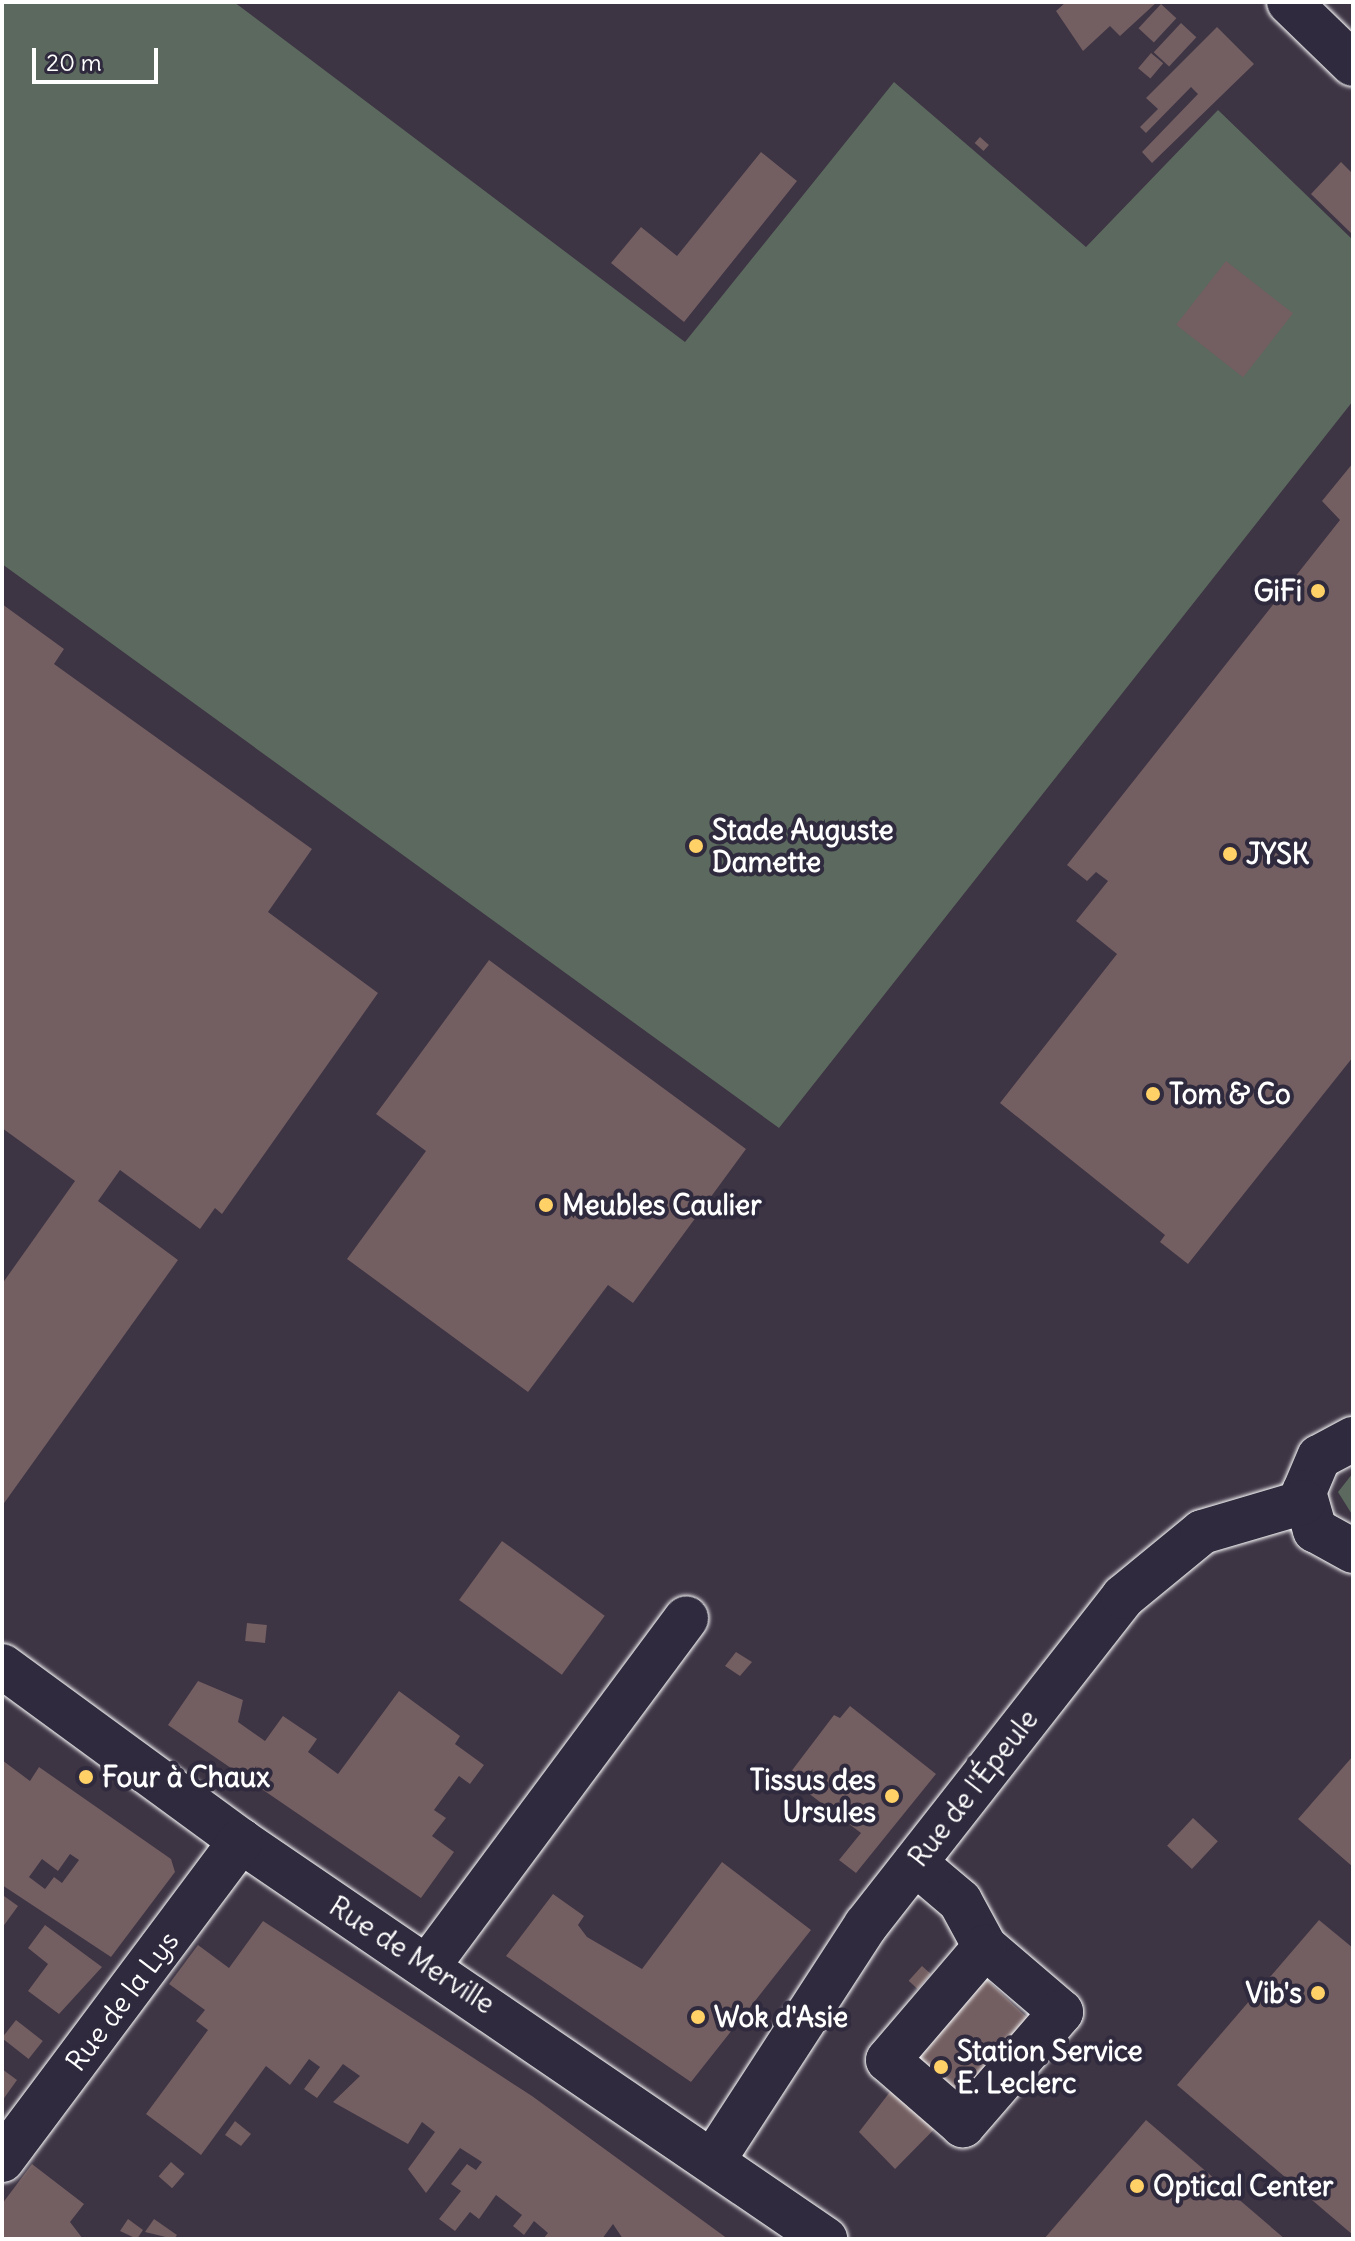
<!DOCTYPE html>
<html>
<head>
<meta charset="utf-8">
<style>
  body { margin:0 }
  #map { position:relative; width:1355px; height:2241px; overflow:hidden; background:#3d3444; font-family:Delius,sans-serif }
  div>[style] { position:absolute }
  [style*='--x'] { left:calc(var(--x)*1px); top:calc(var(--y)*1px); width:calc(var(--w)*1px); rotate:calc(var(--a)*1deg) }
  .green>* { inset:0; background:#5c695e }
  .building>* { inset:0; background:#735e61; transform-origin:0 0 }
  .roads { filter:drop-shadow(0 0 2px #fff) drop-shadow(0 0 2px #fff) }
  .minor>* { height:44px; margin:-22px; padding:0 22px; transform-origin:22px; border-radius:22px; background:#2f2a3d }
  .dots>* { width:22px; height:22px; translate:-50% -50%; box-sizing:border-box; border:4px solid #2f2a3d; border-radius:50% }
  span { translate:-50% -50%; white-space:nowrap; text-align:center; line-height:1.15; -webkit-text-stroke:8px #2f2a3d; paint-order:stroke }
  .poi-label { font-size:28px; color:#fff; font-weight:700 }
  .right { translate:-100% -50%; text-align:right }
  .left { translate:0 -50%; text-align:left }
  .street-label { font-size:28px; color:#fff }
  .frame { position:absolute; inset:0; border:4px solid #fff; pointer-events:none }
  .scale { position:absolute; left:32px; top:48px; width:126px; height:36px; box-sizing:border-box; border:4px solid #fff; border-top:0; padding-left:10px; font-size:24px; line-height:28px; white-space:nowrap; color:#fff; -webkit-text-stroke:6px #2f2a3d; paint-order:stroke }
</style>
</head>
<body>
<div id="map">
  <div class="green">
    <div style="clip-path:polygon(2px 2px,234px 2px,685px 342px,894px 82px,1086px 247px,1218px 110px,1353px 240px,1353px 401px,779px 1128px,2px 564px)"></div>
    <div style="clip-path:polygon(1353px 1473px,1353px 1516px,1338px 1492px)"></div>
  </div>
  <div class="building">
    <div style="clip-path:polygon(1066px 2px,1157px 2px,1120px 36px,1110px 26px,1083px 51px,1056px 11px)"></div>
    <div style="left:1161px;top:4px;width:21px;height:33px;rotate:43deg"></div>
    <div style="left:1181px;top:23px;width:21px;height:40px;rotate:43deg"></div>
    <div style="clip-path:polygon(1217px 27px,1254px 64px,1152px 163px,1142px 152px,1198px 94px,1191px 87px,1146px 133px,1140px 127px,1158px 109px,1146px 98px)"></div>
    <div style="left:1151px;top:53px;width:16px;height:20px;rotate:40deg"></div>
    <div style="left:980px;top:137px;width:12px;height:8px;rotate:42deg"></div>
    <div style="clip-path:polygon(761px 152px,797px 181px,684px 322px,611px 263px,641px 227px,677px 256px)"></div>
    <div style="clip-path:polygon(1341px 162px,1353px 174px,1353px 235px,1311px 194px)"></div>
    <div style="left:1226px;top:261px;width:85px;height:81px;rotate:38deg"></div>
    <div style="clip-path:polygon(1353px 463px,1353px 1057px,1188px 1264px,1160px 1242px,1165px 1235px,1000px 1103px,1117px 954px,1076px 921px,1108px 881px,1096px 872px,1087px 881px,1067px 865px,1340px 520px,1322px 501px)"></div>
    <div style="clip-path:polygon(2px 604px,64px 649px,54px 664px,312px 849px,268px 912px,378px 993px,222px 1214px,215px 1208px,200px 1229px,120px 1170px,98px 1201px,178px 1260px,2px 1506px,2px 1284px,75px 1181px,2px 1128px)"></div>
    <div style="clip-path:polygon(489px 960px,746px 1149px,633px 1303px,608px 1285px,528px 1392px,347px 1259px,426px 1151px,376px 1114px)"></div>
    <div style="left:502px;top:1541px;width:127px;height:73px;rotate:36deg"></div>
    <div style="left:247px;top:1623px;width:20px;height:18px;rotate:6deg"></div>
    <div style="clip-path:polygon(736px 1652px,752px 1662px,740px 1676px,725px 1666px)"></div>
    <div style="clip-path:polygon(198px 1681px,243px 1700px,238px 1722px,265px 1741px,283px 1716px,317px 1739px,308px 1752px,338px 1774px,399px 1691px,460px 1736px,455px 1744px,484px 1765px,470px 1784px,459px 1776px,434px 1810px,446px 1818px,432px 1836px,454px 1852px,421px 1898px,168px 1725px)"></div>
    <div style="clip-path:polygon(850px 1706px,936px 1774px,856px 1873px,839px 1860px,861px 1833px,787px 1777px,834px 1715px,840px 1718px)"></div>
    <div style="clip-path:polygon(1353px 1756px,1353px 1867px,1298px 1819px)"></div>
    <div style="clip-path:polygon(evenodd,2px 1760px,30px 1781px,39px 1767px,171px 1859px,175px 1872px,111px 1957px,2px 1885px,2px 1760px,70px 1854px,79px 1860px,62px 1883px,54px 1877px,45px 1889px,29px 1877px,42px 1859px,58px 1871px,70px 1854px)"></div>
    <div style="left:1193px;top:1818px;width:34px;height:38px;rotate:43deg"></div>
    <div style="clip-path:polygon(722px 1862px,811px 1930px,691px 2082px,506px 1956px,553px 1894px,584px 1916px,578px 1925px,587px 1937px,642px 1969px)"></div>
    <div style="clip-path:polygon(4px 1896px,18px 1906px,2px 1928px,2px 1898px)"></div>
    <div style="clip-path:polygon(1319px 1920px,1353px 1948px,1353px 2235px,1177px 2085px)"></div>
    <div style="clip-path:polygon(263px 1921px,532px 2096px,728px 2239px,623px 2239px,613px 2224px,602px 2239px,543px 2239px,548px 2233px,534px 2221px,524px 2235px,513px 2226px,522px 2215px,496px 2195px,479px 2219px,470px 2212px,455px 2231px,439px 2219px,461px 2191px,451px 2184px,467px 2164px,476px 2170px,482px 2162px,460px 2148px,426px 2193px,408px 2169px,435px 2132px,422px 2122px,408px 2144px,333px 2102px,360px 2076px,343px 2064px,317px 2098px,304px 2089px,320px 2067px,309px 2059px,290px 2085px,266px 2066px,201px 2155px,146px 2114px,208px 2030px,196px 2021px,205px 2010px,169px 1984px,198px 1945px,229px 1968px)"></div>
    <div style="clip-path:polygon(45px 1925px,102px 1967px,59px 2014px,28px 1991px,48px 1964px,28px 1948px)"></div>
    <div style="left:922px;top:1966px;width:12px;height:20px;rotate:42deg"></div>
    <div style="clip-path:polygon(981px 1974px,1036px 2026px,895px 2169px,859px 2132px)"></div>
    <div style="left:16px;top:2020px;width:34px;height:23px;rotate:38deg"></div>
    <div style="clip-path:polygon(2px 2069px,17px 2080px,2px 2101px)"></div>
    <div style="clip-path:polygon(1146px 2120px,1285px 2239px,1044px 2239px)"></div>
    <div style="clip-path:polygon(235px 2121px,251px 2134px,241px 2146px,225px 2135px)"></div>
    <div style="left:171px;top:2162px;width:18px;height:19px;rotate:41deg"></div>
    <div style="clip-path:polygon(32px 2164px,84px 2204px,70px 2222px,83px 2239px,2px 2239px,2px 2204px)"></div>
    <div style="clip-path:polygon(128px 2219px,143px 2230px,137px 2239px,120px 2231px)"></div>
    <div style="clip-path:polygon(154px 2219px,177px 2235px,174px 2239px,145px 2232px)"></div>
  </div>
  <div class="roads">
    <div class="minor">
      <div style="--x:1289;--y:2;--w:89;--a:44.1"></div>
      <div style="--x:1353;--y:1439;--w:38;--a:152"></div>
      <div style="--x:1319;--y:1457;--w:38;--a:113"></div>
      <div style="--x:1304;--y:1492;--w:40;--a:74"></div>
      <div style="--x:1315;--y:1530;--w:43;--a:28.9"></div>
      <div style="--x:2;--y:1666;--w:296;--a:36.2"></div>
      <div style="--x:241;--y:1841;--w:707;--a:34.27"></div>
      <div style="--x:915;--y:1863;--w:59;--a:40.2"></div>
      <div style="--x:960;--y:1901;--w:52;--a:61.5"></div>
      <div style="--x:985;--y:1947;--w:100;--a:40.5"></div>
      <div style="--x:1061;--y:2012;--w:150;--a:130.9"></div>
      <div style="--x:963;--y:2125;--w:99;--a:-139.1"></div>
      <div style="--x:888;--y:2060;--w:149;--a:-49.4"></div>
      <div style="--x:428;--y:1966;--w:433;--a:-53.4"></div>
      <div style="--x:714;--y:2159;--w:279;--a:-57"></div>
      <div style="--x:866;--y:1925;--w:417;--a:-51.9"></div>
      <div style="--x:1123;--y:1597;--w:102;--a:-39.4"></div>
      <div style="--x:1202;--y:1532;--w:106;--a:-16.4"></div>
      <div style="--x:2;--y:2160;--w:399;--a:-53.2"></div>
    </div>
  </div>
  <div class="dots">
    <div style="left:1318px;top:591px;background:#ffd166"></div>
    <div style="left:696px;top:846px;background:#ffd166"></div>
    <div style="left:1230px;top:854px;background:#ffd166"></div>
    <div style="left:1153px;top:1094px;background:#ffd166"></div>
    <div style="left:546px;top:1205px;background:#ffd166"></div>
    <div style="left:86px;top:1777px;background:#ffd166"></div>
    <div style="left:892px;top:1796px;background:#ffd166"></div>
    <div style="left:1318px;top:1993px;background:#ffd166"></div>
    <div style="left:698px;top:2017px;background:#ffd166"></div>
    <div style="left:941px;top:2067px;background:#ffd166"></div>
    <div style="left:1137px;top:2186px;background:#ffd166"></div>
  </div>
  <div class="poi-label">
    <span class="right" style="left:1302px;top:591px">GiFi</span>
    <span class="left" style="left:712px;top:846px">Stade Auguste<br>Damette</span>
    <span class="left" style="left:1246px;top:854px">JYSK</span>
    <span class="left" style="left:1169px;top:1094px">Tom &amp; Co</span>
    <span class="left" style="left:562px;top:1205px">Meubles Caulier</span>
    <span class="left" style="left:102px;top:1777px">Four à Chaux</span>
    <span class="right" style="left:876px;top:1796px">Tissus des<br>Ursules</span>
    <span class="right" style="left:1302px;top:1993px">Vib's</span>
    <span class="left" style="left:714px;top:2017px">Wok d'Asie</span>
    <span class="left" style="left:957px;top:2067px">Station Service<br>E. Leclerc</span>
    <span class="left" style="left:1153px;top:2186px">Optical Center</span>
  </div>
  <div class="street-label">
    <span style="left:973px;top:1788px;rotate:-52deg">Rue de l'Épeule</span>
    <span style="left:412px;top:1955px;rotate:33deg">Rue de Merville</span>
    <span style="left:122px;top:2001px;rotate:-53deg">Rue de la Lys</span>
  </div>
  <div class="frame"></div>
  <div class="scale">20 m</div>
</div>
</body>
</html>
